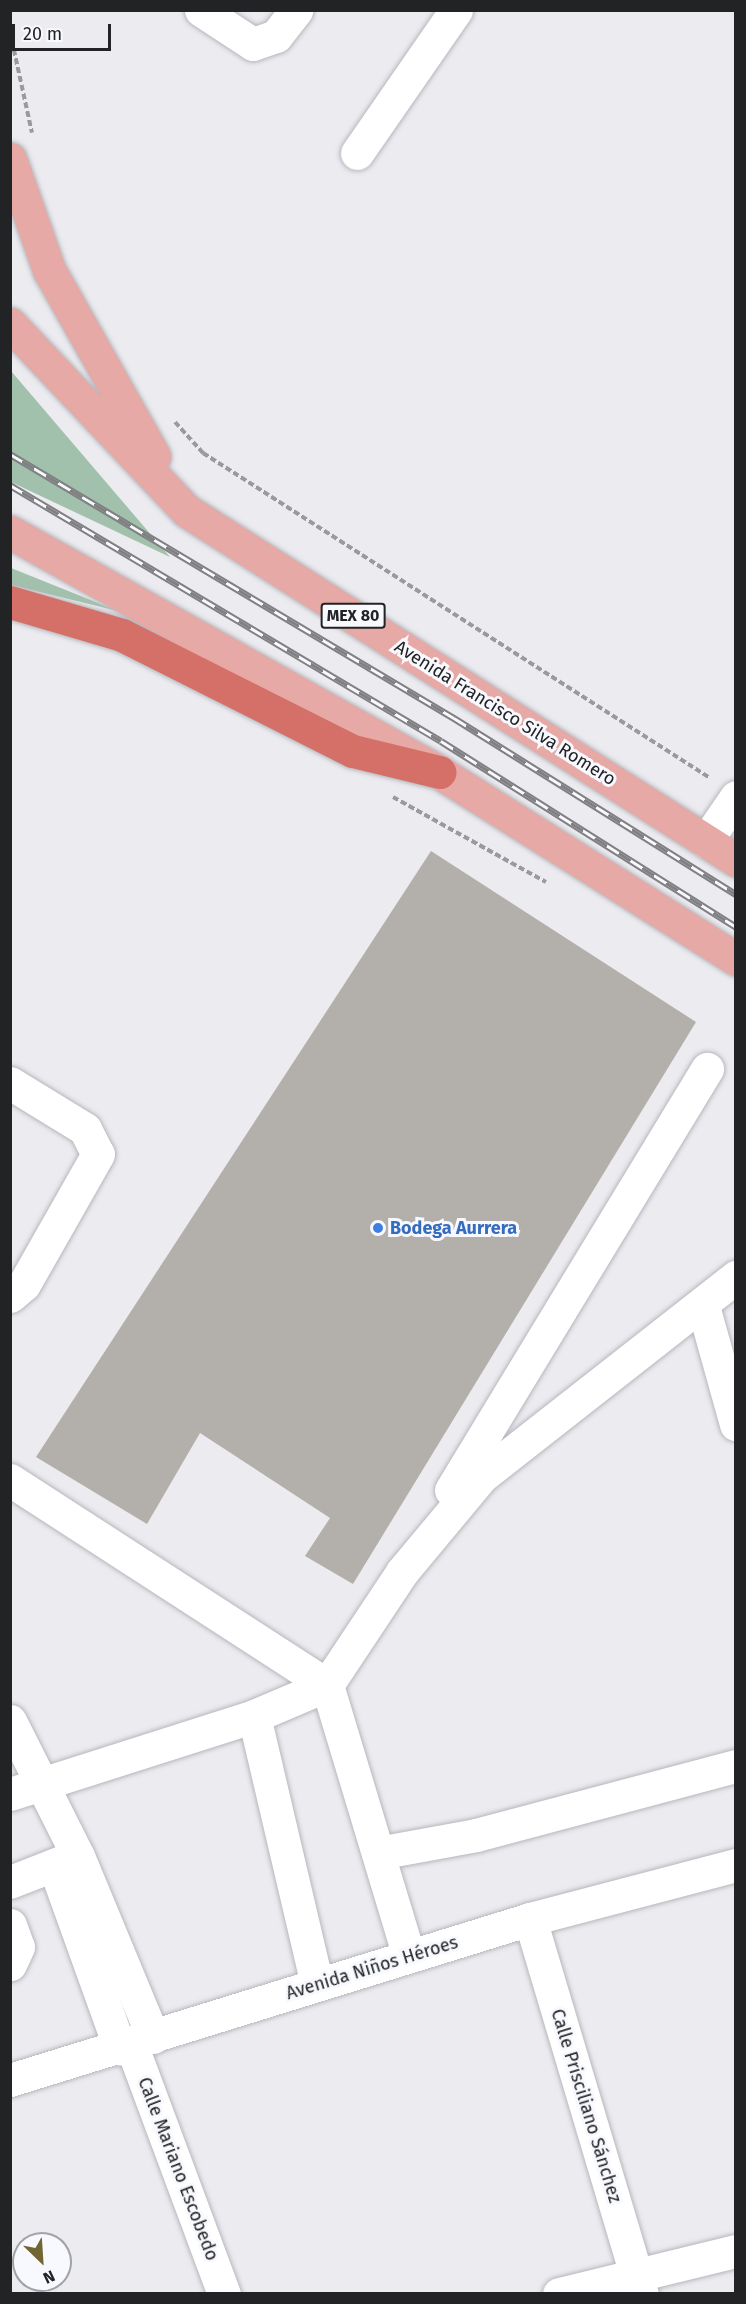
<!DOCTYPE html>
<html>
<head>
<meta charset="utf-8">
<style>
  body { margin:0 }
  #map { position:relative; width:746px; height:2304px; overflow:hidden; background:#ebebf0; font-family:"Fira Sans",sans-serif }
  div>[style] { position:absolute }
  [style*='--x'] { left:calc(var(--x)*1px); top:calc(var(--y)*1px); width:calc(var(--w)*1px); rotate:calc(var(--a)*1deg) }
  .green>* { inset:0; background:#a2c1ac }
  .building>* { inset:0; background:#b3b0ac }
  .path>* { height:4px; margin-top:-2px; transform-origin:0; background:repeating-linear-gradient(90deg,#999a9d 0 6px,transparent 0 9px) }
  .roads { filter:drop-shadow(0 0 2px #b6b7bc) drop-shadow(0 0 2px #b6b7bc) }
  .minor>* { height:33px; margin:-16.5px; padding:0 16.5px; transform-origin:16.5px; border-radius:16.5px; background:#fff }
  .major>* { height:33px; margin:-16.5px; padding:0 16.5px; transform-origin:16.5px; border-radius:16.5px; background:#e6a9a5 }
  .highway>* { height:33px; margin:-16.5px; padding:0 16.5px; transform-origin:16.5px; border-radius:16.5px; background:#d57069 }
  .rail>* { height:7px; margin-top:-3.5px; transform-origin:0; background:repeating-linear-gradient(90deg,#f8f9fe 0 14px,#808083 0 28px); box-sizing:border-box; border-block:2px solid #808083 }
  .dots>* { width:16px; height:16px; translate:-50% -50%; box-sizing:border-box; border:3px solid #f8f9fe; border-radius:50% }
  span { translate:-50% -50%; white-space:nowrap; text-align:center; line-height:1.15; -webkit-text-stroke:6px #f8f9fe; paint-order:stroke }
  .shield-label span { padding:2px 4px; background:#f8f9fe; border:2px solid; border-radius:4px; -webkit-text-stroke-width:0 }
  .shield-label { font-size:16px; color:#222324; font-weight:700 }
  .street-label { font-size:18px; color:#222324 }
  .shop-label { font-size:18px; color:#366cbe; font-weight:700 }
  .left { translate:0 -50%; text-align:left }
  .frame { position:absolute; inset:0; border:12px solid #222324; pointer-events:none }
  .north { position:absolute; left:12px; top:2232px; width:60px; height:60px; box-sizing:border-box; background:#f8f9fe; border:2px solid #a2a3a7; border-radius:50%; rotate:155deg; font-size:16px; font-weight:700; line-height:24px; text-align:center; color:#222324 }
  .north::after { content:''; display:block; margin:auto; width:21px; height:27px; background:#716532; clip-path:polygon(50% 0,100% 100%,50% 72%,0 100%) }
  .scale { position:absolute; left:12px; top:24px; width:99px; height:27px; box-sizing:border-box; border:3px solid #222324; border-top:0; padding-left:8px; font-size:18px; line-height:21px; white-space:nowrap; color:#222324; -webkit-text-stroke:4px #f8f9fe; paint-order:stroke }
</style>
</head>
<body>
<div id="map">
  <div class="green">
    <div style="clip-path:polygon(11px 371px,170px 557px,11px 482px)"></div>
    <div style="clip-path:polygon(11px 568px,118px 611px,11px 585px)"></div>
  </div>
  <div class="building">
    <div style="clip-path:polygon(431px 851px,696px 1022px,353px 1584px,305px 1556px,330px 1518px,200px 1433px,147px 1524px,36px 1457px)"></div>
  </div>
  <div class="path">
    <div style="--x:10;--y:32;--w:103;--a:77.7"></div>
    <div style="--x:175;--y:422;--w:42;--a:47.9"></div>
    <div style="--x:203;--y:453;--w:602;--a:32.66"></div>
    <div style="--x:393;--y:797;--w:175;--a:29.1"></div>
  </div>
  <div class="roads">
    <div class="minor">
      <div style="--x:201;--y:10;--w:62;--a:33.2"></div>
      <div style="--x:253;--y:44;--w:24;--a:-19"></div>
      <div style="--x:276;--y:36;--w:33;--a:-52"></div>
      <div style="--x:357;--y:153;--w:174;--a:-55.3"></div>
      <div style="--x:706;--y:841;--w:53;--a:-55.7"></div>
      <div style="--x:10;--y:1083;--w:88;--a:31.5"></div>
      <div style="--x:85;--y:1129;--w:28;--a:63"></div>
      <div style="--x:98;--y:1154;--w:150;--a:119.6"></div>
      <div style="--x:24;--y:1284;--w:18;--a:139"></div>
      <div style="--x:703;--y:1306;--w:123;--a:74.4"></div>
      <div style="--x:10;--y:1480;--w:378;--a:32.9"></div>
      <div style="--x:327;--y:1685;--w:283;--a:73.2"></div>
      <div style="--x:451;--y:1490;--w:493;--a:-58.7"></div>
      <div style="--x:254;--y:1716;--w:276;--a:76.8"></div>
      <div style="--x:10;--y:1721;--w:151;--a:63.3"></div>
      <div style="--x:78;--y:1856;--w:196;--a:67.5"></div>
      <div style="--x:10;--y:1794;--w:256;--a:-17.7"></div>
      <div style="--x:254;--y:1716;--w:79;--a:-23"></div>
      <div style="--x:327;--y:1685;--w:136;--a:-56.4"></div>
      <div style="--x:402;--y:1572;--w:125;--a:-50.2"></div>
      <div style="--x:482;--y:1476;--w:323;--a:-38.1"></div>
      <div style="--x:378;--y:1853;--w:100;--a:-10.4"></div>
      <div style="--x:476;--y:1835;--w:269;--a:-14.9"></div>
      <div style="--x:54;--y:1865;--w:195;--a:70.2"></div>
      <div style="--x:10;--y:1882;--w:69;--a:-21.3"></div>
      <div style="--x:530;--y:1919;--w:391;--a:73.4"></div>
      <div style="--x:10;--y:1925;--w:23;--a:70"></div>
      <div style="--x:18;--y:1947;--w:19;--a:115"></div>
      <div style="--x:131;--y:2044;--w:267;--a:69.6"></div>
      <div style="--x:10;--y:2080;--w:544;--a:-17.2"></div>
      <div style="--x:530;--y:1919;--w:213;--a:-14.7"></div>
      <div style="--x:559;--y:2294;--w:182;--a:-13.7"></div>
    </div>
    <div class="major">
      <div style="--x:10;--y:159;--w:118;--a:70.6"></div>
      <div style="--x:49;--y:270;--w:214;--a:60.6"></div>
      <div style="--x:10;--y:324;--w:257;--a:46.6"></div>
      <div style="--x:187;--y:511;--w:651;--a:32.44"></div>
      <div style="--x:10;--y:532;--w:492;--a:29.2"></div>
      <div style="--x:439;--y:772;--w:351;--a:32.2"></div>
    </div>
    <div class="highway">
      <div style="--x:10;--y:602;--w:117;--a:16.4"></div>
      <div style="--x:122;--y:635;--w:258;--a:26.7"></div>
      <div style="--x:353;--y:751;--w:89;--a:13.7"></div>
    </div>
  </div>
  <div class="rail">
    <div style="--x:10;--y:454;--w:517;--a:30.74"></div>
    <div style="--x:454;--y:718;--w:332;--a:32"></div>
    <div style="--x:10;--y:485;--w:501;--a:30.71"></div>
    <div style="--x:441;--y:741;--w:349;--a:32.2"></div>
  </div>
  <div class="dots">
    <div style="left:378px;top:1228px;background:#3f7fe0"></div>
  </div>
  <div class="shield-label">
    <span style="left:353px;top:616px">MEX 80</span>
  </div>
  <div class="street-label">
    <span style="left:505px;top:713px;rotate:32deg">Avenida Francisco Silva Romero</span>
    <span style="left:372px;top:1968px;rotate:-17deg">Avenida Niños Héroes</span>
    <span style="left:586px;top:2106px;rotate:73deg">Calle Prisciliano Sánchez</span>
    <span style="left:178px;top:2169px;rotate:69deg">Calle Mariano Escobedo</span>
  </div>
  <div class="shop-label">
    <span class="left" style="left:390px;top:1228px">Bodega Aurrera</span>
  </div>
  <div class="frame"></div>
  <div class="north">N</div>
  <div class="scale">20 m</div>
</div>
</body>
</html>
